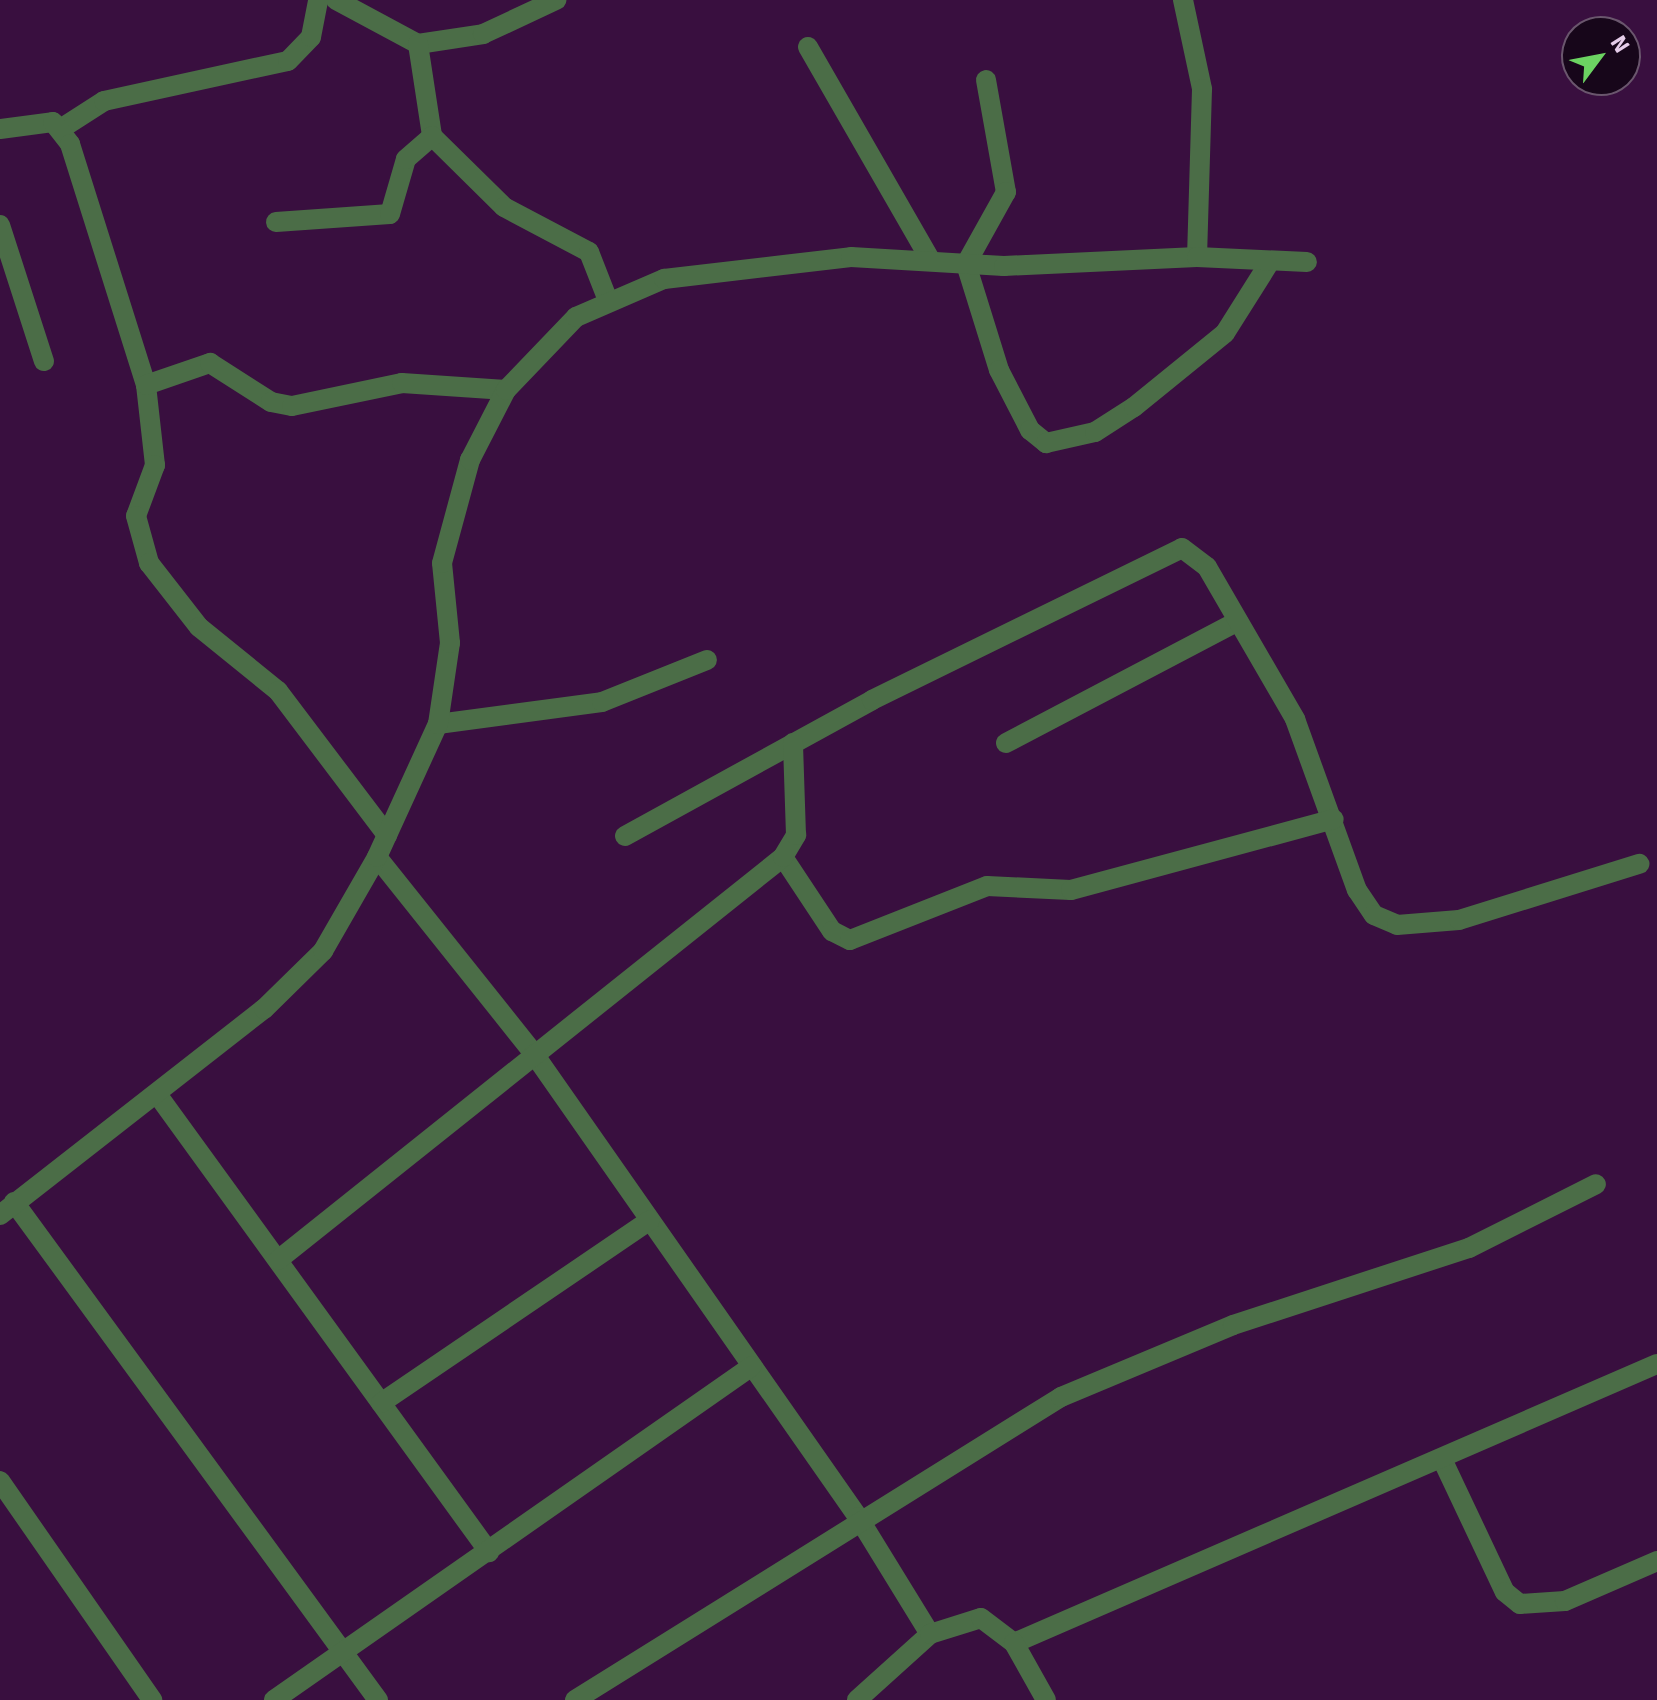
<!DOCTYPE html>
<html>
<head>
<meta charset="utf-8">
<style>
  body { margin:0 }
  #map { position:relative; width:1657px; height:1700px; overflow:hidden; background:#390f3f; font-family:Signika,sans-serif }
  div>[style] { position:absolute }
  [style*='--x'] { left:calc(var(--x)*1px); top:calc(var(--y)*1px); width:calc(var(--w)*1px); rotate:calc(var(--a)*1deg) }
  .minor>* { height:20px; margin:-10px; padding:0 10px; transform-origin:10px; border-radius:10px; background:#4b6d47 }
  span { translate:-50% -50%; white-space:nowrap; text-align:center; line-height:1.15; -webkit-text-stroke:6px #17061a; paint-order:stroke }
  .north { position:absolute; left:1561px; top:16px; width:80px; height:80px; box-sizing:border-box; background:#17061a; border:2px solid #6a566d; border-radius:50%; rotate:58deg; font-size:22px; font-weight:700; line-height:32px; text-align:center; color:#e6cdea }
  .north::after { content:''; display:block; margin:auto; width:28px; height:36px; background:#6cd362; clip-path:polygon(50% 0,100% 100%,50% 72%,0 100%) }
</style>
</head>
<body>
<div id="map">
  <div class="minor">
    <div style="--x:336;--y:0;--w:93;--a:28.2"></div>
    <div style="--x:418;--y:44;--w:66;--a:-8.7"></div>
    <div style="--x:483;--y:34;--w:81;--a:-25"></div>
    <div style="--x:1183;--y:0;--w:91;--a:77.9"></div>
    <div style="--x:1202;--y:89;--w:168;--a:91.7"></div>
    <div style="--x:418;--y:44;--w:93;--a:81.3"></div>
    <div style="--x:432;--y:136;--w:101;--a:44.6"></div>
    <div style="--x:504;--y:207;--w:96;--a:27.9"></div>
    <div style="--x:589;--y:252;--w:49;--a:68.6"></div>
    <div style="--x:808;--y:47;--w:245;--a:60.1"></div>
    <div style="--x:986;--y:80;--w:114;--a:79.9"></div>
    <div style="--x:1006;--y:192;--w:82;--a:119.1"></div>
    <div style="--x:966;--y:264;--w:111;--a:72.7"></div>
    <div style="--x:999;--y:370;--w:68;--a:62.7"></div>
    <div style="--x:1030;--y:430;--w:21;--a:39"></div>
    <div style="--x:1046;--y:443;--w:50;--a:-12.7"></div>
    <div style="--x:1095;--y:432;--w:46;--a:-32.7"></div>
    <div style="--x:1134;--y:407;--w:117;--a:-39.1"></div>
    <div style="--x:1225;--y:333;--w:83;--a:-57.8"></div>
    <div style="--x:62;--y:128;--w:50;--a:-32.7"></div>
    <div style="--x:104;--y:101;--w:188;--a:-12.3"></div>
    <div style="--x:288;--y:61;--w:33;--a:-46"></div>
    <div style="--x:311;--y:37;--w:38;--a:-79"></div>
    <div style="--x:0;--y:129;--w:53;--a:-7.5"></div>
    <div style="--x:53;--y:122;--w:28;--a:52"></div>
    <div style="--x:70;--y:144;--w:253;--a:72.5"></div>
    <div style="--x:146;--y:385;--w:81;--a:83.6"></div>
    <div style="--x:155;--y:465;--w:54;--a:110.4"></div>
    <div style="--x:136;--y:516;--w:49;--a:74.5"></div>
    <div style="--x:149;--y:563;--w:81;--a:52"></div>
    <div style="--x:199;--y:627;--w:102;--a:39"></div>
    <div style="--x:278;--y:691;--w:181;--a:52.9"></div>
    <div style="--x:276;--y:222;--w:114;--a:-4"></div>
    <div style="--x:390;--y:214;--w:57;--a:-73.8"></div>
    <div style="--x:406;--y:159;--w:35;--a:-41"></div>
    <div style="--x:0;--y:225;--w:143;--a:72.1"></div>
    <div style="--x:146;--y:385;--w:68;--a:-19"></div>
    <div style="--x:210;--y:363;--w:72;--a:32.6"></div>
    <div style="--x:271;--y:402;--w:21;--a:11"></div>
    <div style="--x:292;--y:406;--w:112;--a:-11.8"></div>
    <div style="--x:402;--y:383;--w:104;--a:3.9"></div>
    <div style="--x:438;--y:724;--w:165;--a:-7.6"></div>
    <div style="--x:602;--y:702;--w:113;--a:-21.8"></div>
    <div style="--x:1006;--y:743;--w:262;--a:-27.7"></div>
    <div style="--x:625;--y:836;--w:282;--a:-28.8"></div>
    <div style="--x:872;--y:700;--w:345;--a:-26.1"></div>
    <div style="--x:1182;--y:548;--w:31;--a:37"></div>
    <div style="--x:1207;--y:567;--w:176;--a:59.9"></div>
    <div style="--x:1295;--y:719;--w:182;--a:70.1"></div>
    <div style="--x:1357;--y:890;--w:30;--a:56"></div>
    <div style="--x:1374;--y:915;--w:25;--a:23"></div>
    <div style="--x:1397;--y:925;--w:62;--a:-4.6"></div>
    <div style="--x:1459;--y:920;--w:189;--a:-17.3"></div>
    <div style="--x:377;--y:857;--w:252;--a:51.4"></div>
    <div style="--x:534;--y:1054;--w:565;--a:55.02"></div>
    <div style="--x:858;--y:1517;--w:137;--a:58.4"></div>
    <div style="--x:783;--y:857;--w:89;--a:56.5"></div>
    <div style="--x:832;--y:931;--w:20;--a:27"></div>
    <div style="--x:850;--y:940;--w:147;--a:-21.5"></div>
    <div style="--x:987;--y:886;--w:84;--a:2.7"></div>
    <div style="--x:1071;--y:890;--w:272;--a:-15.1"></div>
    <div style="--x:157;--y:1094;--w:566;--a:54.06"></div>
    <div style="--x:14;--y:1202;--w:617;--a:53.84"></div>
    <div style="--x:0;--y:1215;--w:335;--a:-38"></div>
    <div style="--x:264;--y:1009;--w:83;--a:-44.5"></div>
    <div style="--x:323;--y:951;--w:108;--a:-60.1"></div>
    <div style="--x:377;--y:857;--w:146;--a:-65.4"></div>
    <div style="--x:438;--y:724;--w:82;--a:-81.6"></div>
    <div style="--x:450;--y:643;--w:80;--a:-95.7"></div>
    <div style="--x:442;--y:563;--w:107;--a:-74.8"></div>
    <div style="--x:470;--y:460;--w:79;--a:-62.8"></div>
    <div style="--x:506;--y:390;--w:101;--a:-46.2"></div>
    <div style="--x:576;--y:317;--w:96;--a:-23.4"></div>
    <div style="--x:664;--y:279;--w:188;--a:-6.7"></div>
    <div style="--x:851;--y:257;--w:153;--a:3.4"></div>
    <div style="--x:1004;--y:266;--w:193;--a:-2.7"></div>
    <div style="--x:1197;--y:257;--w:110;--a:2.6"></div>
    <div style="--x:278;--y:1260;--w:646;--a:-38.59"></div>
    <div style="--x:783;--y:857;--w:26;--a:-59"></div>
    <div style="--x:796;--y:835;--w:92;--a:-91.9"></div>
    <div style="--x:381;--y:1403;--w:325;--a:-34.2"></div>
    <div style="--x:1442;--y:1459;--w:147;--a:64.7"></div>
    <div style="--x:1505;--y:1592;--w:19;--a:39"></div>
    <div style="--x:1520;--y:1604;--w:45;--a:-3.8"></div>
    <div style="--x:1565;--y:1601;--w:100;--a:-23.5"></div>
    <div style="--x:0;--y:1481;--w:267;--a:55.2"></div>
    <div style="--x:1014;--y:1643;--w:701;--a:-23.46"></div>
    <div style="--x:274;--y:1700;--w:583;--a:-34.94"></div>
    <div style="--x:575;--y:1700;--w:573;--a:-31.94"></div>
    <div style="--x:1061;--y:1397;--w:186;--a:-22.7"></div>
    <div style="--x:1233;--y:1325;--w:248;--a:-18.1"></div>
    <div style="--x:1469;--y:1248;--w:142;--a:-26.7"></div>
    <div style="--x:857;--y:1700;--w:98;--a:-42.1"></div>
    <div style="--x:930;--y:1634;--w:53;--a:-17.4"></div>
    <div style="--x:981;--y:1618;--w:41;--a:37.1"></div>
    <div style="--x:1014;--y:1643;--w:65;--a:60.7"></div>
  </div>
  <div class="north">N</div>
</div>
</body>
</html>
